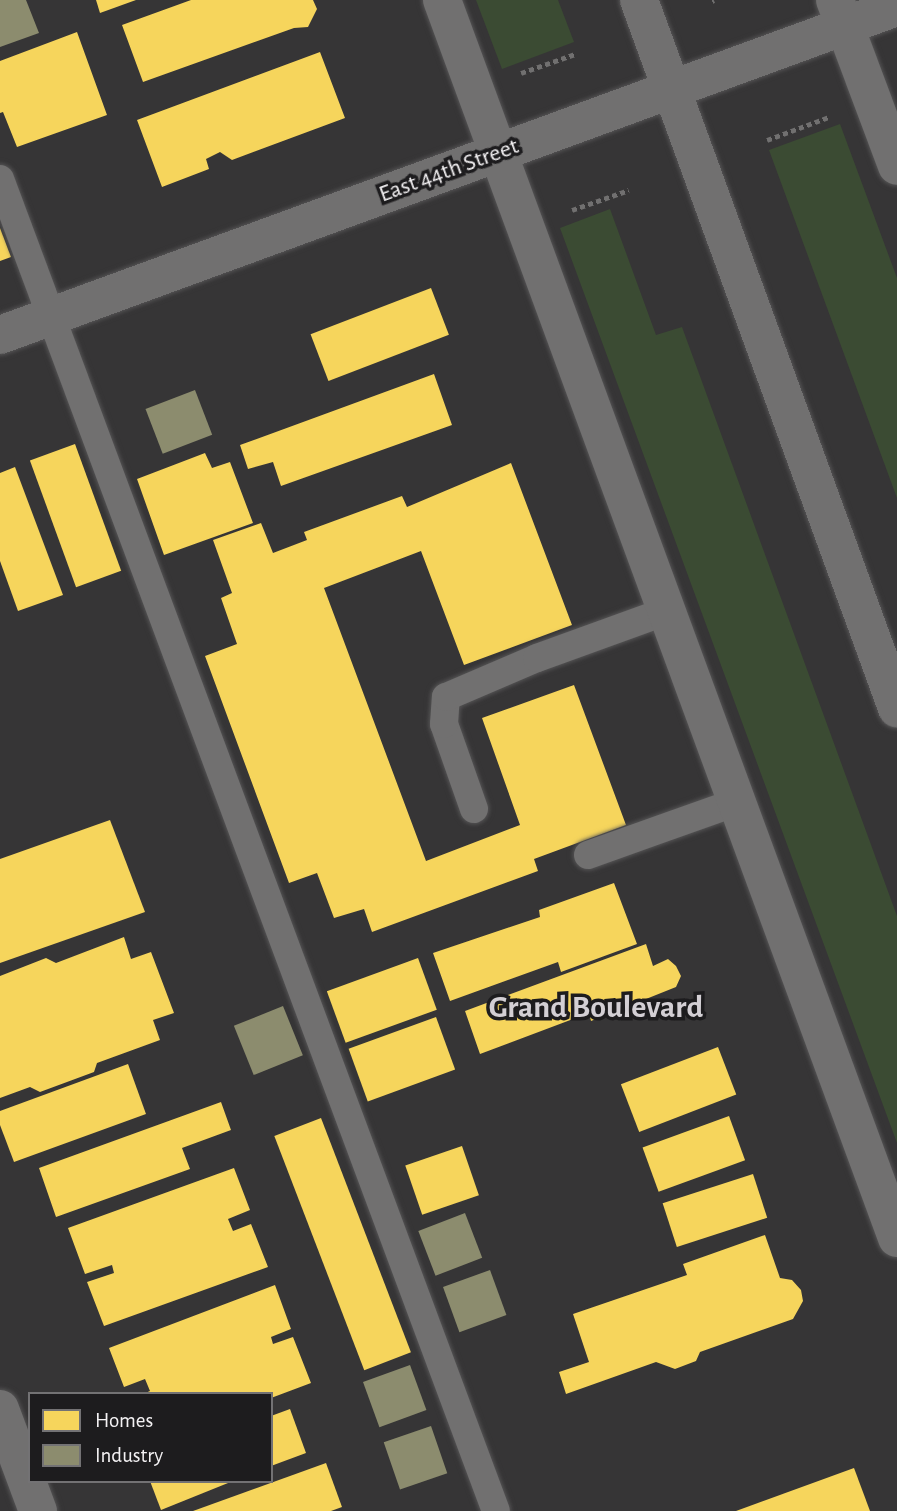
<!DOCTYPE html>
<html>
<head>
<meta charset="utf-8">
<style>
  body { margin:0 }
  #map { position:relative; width:897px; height:1511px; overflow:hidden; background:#363536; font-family:"Alegreya Sans",sans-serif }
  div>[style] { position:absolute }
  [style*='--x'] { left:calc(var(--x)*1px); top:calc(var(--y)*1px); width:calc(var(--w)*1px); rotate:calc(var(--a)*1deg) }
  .green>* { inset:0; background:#3b4b33 }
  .homes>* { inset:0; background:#f6d55c; transform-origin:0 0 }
  .industry>* { inset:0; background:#8c8c6e; transform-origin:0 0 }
  .path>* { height:4.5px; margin-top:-2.25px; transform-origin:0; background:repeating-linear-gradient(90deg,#717070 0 5px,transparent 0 8.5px) }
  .roads { filter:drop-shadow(0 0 2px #545354) drop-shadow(0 0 2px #545354) }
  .service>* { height:28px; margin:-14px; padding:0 14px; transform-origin:14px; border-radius:14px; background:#717070 }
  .minor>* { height:38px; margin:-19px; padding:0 19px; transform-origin:19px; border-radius:19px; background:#717070 }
  .tertiary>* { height:38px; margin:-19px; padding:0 19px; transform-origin:19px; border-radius:19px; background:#717070 }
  span { translate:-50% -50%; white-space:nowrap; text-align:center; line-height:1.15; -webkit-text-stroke:7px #1d1c1e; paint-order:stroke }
  .street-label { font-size:24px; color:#f4f2f4 }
  .district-label { font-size:32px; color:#d3cfd4; font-weight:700 }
  .legend { position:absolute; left:28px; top:1392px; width:245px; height:91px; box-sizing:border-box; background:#1d1c1e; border:2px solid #737274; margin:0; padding:9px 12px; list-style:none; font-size:21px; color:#f4f2f4 }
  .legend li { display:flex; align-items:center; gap:14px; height:35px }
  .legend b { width:35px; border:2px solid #737274 }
</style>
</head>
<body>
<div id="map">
  <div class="green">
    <div style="clip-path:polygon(476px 0,558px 0,574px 42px,502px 69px)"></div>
    <div style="clip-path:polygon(840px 124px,897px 278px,897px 498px,769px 150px)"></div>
    <div style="clip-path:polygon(610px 209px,656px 335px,682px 327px,897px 916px,897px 1143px,560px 228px)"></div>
  </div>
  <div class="homes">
    <div style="clip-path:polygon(96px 0,136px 0,100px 13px)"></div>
    <div style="clip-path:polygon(191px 0,313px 0,317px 9px,308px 27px,294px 28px,143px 82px,122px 25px)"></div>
    <div style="clip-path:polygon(77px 32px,107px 115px,17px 147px,3px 112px,0 113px,0 61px)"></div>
    <div style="clip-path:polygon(320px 52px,345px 118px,232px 160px,220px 152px,206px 159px,209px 169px,162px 187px,137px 120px)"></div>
    <div style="clip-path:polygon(0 228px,11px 257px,0 261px)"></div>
    <div style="left:431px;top:288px;width:50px;height:129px;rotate:69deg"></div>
    <div style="clip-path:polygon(434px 374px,452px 425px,281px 486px,273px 462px,248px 469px,240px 445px)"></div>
    <div style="left:75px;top:444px;width:135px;height:48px;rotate:70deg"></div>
    <div style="clip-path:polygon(205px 453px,212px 468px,230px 462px,253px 523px,164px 555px,137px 479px)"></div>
    <div style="clip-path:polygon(511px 463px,572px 625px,464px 665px,421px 551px,324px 588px,426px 861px,520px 825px,482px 718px,574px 685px,626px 825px,534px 859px,538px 871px,372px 932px,364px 909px,334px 918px,317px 873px,289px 883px,205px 656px,237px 644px,221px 598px,232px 593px,213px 540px,261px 523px,273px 553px,307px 540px,304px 532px,402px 496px,407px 507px)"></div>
    <div style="clip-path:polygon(15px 467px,63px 595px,18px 611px,0 561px,0 473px)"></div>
    <div style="clip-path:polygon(110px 820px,145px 912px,0 963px,0 859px)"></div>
    <div style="clip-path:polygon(614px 883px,637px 944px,561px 972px,558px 962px,450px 1001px,433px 953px,540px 917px,539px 910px)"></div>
    <div style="clip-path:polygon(124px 937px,131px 959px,151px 952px,174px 1013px,153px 1020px,160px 1040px,97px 1063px,94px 1072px,40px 1092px,30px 1087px,0 1098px,0 976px,46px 958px,56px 963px)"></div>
    <div style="clip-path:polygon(646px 944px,653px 966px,668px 959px,676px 966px,681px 976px,676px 987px,591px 1021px,589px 1013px,480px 1054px,465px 1011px)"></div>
    <div style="left:418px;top:958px;width:55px;height:97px;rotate:70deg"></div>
    <div style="left:436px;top:1017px;width:56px;height:93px;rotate:70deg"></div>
    <div style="left:718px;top:1047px;width:51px;height:104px;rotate:69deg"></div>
    <div style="clip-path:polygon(128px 1064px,146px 1114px,14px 1162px,0 1125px,0 1111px)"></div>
    <div style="clip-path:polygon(221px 1102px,231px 1130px,182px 1148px,190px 1169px,56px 1217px,39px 1168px)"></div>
    <div style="left:729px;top:1116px;width:47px;height:92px;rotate:70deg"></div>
    <div style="left:321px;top:1118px;width:251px;height:50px;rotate:69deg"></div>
    <div style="left:462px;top:1146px;width:52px;height:60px;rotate:71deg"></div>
    <div style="clip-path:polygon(234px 1168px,250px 1210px,228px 1219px,233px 1231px,251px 1224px,268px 1267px,104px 1326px,87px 1282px,114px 1273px,112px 1265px,85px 1274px,68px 1228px)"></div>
    <div style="left:753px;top:1174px;width:46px;height:95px;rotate:72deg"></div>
    <div style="clip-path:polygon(765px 1235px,780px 1278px,792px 1280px,801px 1290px,803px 1301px,793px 1319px,700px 1352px,696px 1361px,675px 1369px,656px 1362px,566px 1394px,559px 1372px,589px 1362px,573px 1314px,687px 1275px,683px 1264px)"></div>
    <div style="clip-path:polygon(275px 1285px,291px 1329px,271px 1337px,273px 1344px,293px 1337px,311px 1383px,271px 1398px,271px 1394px,143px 1394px,150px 1391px,145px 1379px,124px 1387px,109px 1348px)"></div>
    <div style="clip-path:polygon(290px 1409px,306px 1453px,271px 1466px,271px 1416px)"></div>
    <div style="clip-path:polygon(326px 1463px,342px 1507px,331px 1511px,193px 1511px)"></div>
    <div style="clip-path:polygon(854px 1468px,870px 1511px,736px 1511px)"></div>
    <div style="clip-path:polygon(150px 1481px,233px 1481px,161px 1510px)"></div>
  </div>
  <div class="industry">
    <div style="clip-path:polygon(0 0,26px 0,39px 33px,0 47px)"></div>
    <div style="left:195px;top:390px;width:48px;height:53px;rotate:69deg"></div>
    <div style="left:283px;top:1006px;width:53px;height:53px;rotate:68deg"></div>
    <div style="left:465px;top:1213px;width:48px;height:50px;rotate:69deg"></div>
    <div style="left:490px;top:1270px;width:48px;height:50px;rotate:70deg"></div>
    <div style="left:410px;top:1365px;width:48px;height:50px;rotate:70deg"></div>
    <div style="left:431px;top:1426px;width:50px;height:50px;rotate:71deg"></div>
  </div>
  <div class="path">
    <div style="--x:712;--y:1;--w:2;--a:-27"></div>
    <div style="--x:521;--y:73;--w:57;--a:-19.4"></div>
    <div style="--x:767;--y:140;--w:66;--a:-20.4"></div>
    <div style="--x:572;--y:210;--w:60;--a:-19.3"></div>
  </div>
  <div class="roads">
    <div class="service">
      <div style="--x:0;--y:179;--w:1421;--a:69.58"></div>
      <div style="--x:474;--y:809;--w:90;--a:-109.4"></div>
      <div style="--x:444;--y:724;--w:27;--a:-86"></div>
      <div style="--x:446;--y:697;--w:99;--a:-23.2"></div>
      <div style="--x:537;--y:658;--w:138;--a:-19.9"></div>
      <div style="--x:588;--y:855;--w:158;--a:-19.6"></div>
    </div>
    <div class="minor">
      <div style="--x:442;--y:0;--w:1319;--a:69.82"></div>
      <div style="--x:835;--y:0;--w:177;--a:69.5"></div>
      <div style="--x:0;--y:335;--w:955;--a:-20.09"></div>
      <div style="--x:0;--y:1409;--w:109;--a:69.6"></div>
    </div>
    <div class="tertiary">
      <div style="--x:639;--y:0;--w:754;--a:69.98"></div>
    </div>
  </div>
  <div class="street-label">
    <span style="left:449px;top:171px;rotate:-20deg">East 44th Street</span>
  </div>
  <div class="district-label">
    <span style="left:596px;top:1007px">Grand Boulevard</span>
  </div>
  <ul class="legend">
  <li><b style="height:19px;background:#f6d55c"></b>Homes</li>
  <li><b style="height:19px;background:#8c8c6e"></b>Industry</li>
  </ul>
</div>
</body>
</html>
